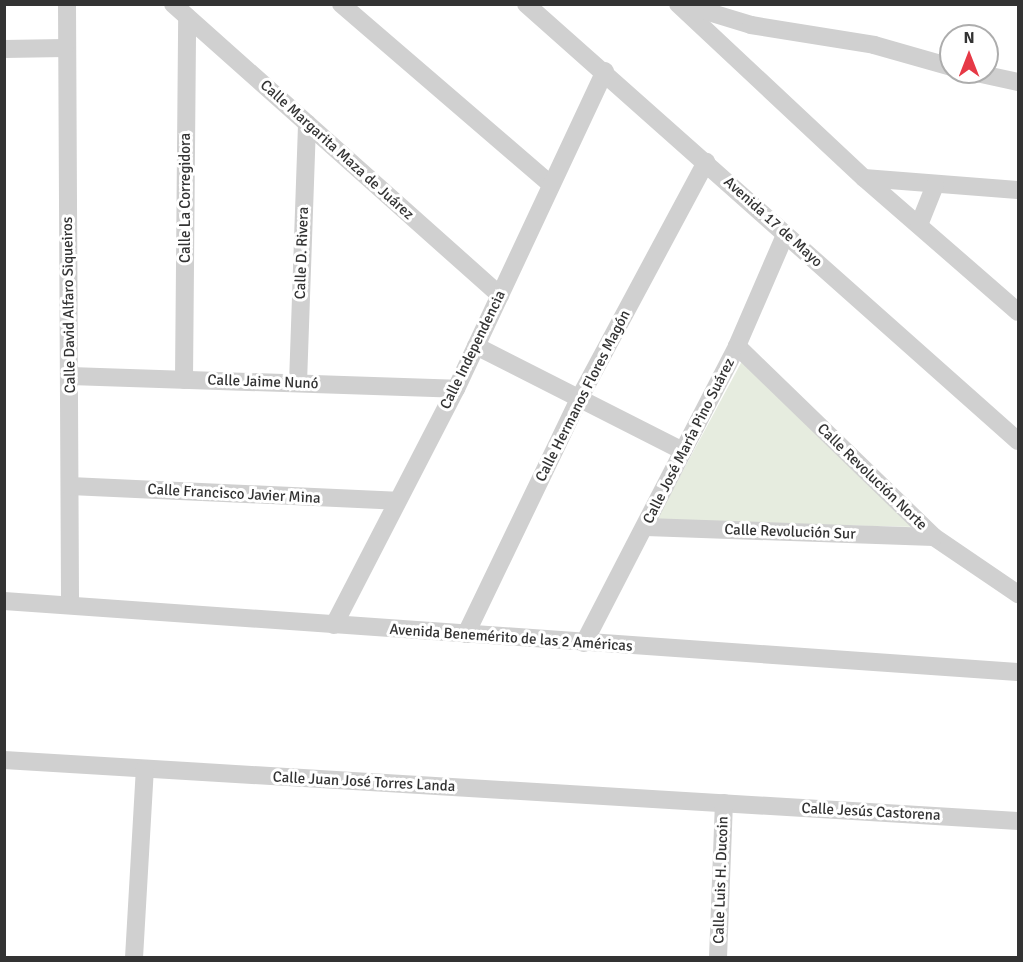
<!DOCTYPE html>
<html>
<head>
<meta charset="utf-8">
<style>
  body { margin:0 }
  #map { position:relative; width:1023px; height:962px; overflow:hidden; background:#fff; font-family:Signika,sans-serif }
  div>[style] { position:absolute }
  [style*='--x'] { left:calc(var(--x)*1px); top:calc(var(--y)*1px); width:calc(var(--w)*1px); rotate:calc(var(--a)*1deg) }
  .green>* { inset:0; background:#e6ecdf }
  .minor>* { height:18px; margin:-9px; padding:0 9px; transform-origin:9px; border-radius:9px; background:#d0d0d0 }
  span { translate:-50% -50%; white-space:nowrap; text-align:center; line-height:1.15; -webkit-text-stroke:6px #fff; paint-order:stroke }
  .street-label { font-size:15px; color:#333 }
  .frame { position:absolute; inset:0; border:6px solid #333; pointer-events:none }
  .north { position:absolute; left:939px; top:24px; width:60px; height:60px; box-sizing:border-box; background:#fff; border:2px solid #adadad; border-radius:50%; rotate:0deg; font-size:16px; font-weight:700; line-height:24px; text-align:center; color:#333 }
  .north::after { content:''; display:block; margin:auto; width:21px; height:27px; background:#e63946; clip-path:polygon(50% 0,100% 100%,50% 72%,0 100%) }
</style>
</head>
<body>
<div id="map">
  <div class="green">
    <div style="clip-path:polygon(742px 361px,917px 527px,656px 521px)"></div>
  </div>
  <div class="minor">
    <div style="--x:67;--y:4;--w:601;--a:89.71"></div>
    <div style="--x:173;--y:4;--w:438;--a:41.7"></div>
    <div style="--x:341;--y:4;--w:276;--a:40.7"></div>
    <div style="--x:526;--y:4;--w:658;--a:41.61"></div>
    <div style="--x:678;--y:4;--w:255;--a:43.1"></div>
    <div style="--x:864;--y:178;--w:204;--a:41"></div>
    <div style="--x:682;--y:4;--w:72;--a:16.9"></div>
    <div style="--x:751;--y:25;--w:125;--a:9.2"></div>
    <div style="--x:874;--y:45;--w:80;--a:15.9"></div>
    <div style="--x:4;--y:49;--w:61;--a:-0.9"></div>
    <div style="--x:972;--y:72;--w:47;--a:12.3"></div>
    <div style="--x:864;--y:178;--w:154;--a:4.5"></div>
    <div style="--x:919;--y:225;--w:43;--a:-68.2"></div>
    <div style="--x:476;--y:346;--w:232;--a:26.9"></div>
    <div style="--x:737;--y:346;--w:274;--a:44.1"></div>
    <div style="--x:934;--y:537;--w:102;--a:34.2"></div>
    <div style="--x:70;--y:376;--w:386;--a:1.9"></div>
    <div style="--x:184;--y:380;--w:363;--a:-89.5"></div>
    <div style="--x:298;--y:383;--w:260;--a:-88"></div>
    <div style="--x:70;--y:486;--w:327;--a:2.6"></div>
    <div style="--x:646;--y:527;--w:288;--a:2"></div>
    <div style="--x:4;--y:601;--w:1016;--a:4.01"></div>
    <div style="--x:334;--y:625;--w:266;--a:-62.7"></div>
    <div style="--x:456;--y:389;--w:351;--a:-64.9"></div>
    <div style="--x:466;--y:634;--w:263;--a:-64.3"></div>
    <div style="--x:580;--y:397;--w:267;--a:-61.8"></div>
    <div style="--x:584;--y:643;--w:334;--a:-62.7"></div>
    <div style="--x:737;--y:346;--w:121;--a:-66.6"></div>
    <div style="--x:4;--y:760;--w:1016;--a:3.44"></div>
    <div style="--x:134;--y:958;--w:189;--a:-86.7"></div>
    <div style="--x:718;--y:958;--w:155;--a:-87.8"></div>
  </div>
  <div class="street-label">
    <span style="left:337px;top:150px;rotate:42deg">Calle Margarita Maza de Juárez</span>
    <span style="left:186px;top:198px;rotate:-90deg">Calle La Corregidora</span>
    <span style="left:773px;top:222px;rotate:42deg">Avenida 17 de Mayo</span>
    <span style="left:302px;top:253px;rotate:-88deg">Calle D. Rivera</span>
    <span style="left:69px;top:305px;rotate:-91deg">Calle David Alfaro Siqueiros</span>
    <span style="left:473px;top:350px;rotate:-64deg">Calle Independencia</span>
    <span style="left:263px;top:382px;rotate:2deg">Calle Jaime Nunó</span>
    <span style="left:583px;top:396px;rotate:-63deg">Calle Hermanos Flores Magón</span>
    <span style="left:689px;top:441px;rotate:-63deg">Calle José María Pino Suárez</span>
    <span style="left:872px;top:477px;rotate:44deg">Calle Revolución Norte</span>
    <span style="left:234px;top:494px;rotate:3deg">Calle Francisco Javier Mina</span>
    <span style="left:790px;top:532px;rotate:2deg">Calle Revolución Sur</span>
    <span style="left:511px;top:638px;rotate:4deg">Avenida Benemérito de las 2 Américas</span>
    <span style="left:364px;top:782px;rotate:3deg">Calle Juan José Torres Landa</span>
    <span style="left:871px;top:812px;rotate:3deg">Calle Jesús Castorena</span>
    <span style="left:721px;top:880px;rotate:-88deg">Calle Luis H. Ducoin</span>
  </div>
  <div class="frame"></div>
  <div class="north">N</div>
</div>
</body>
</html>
